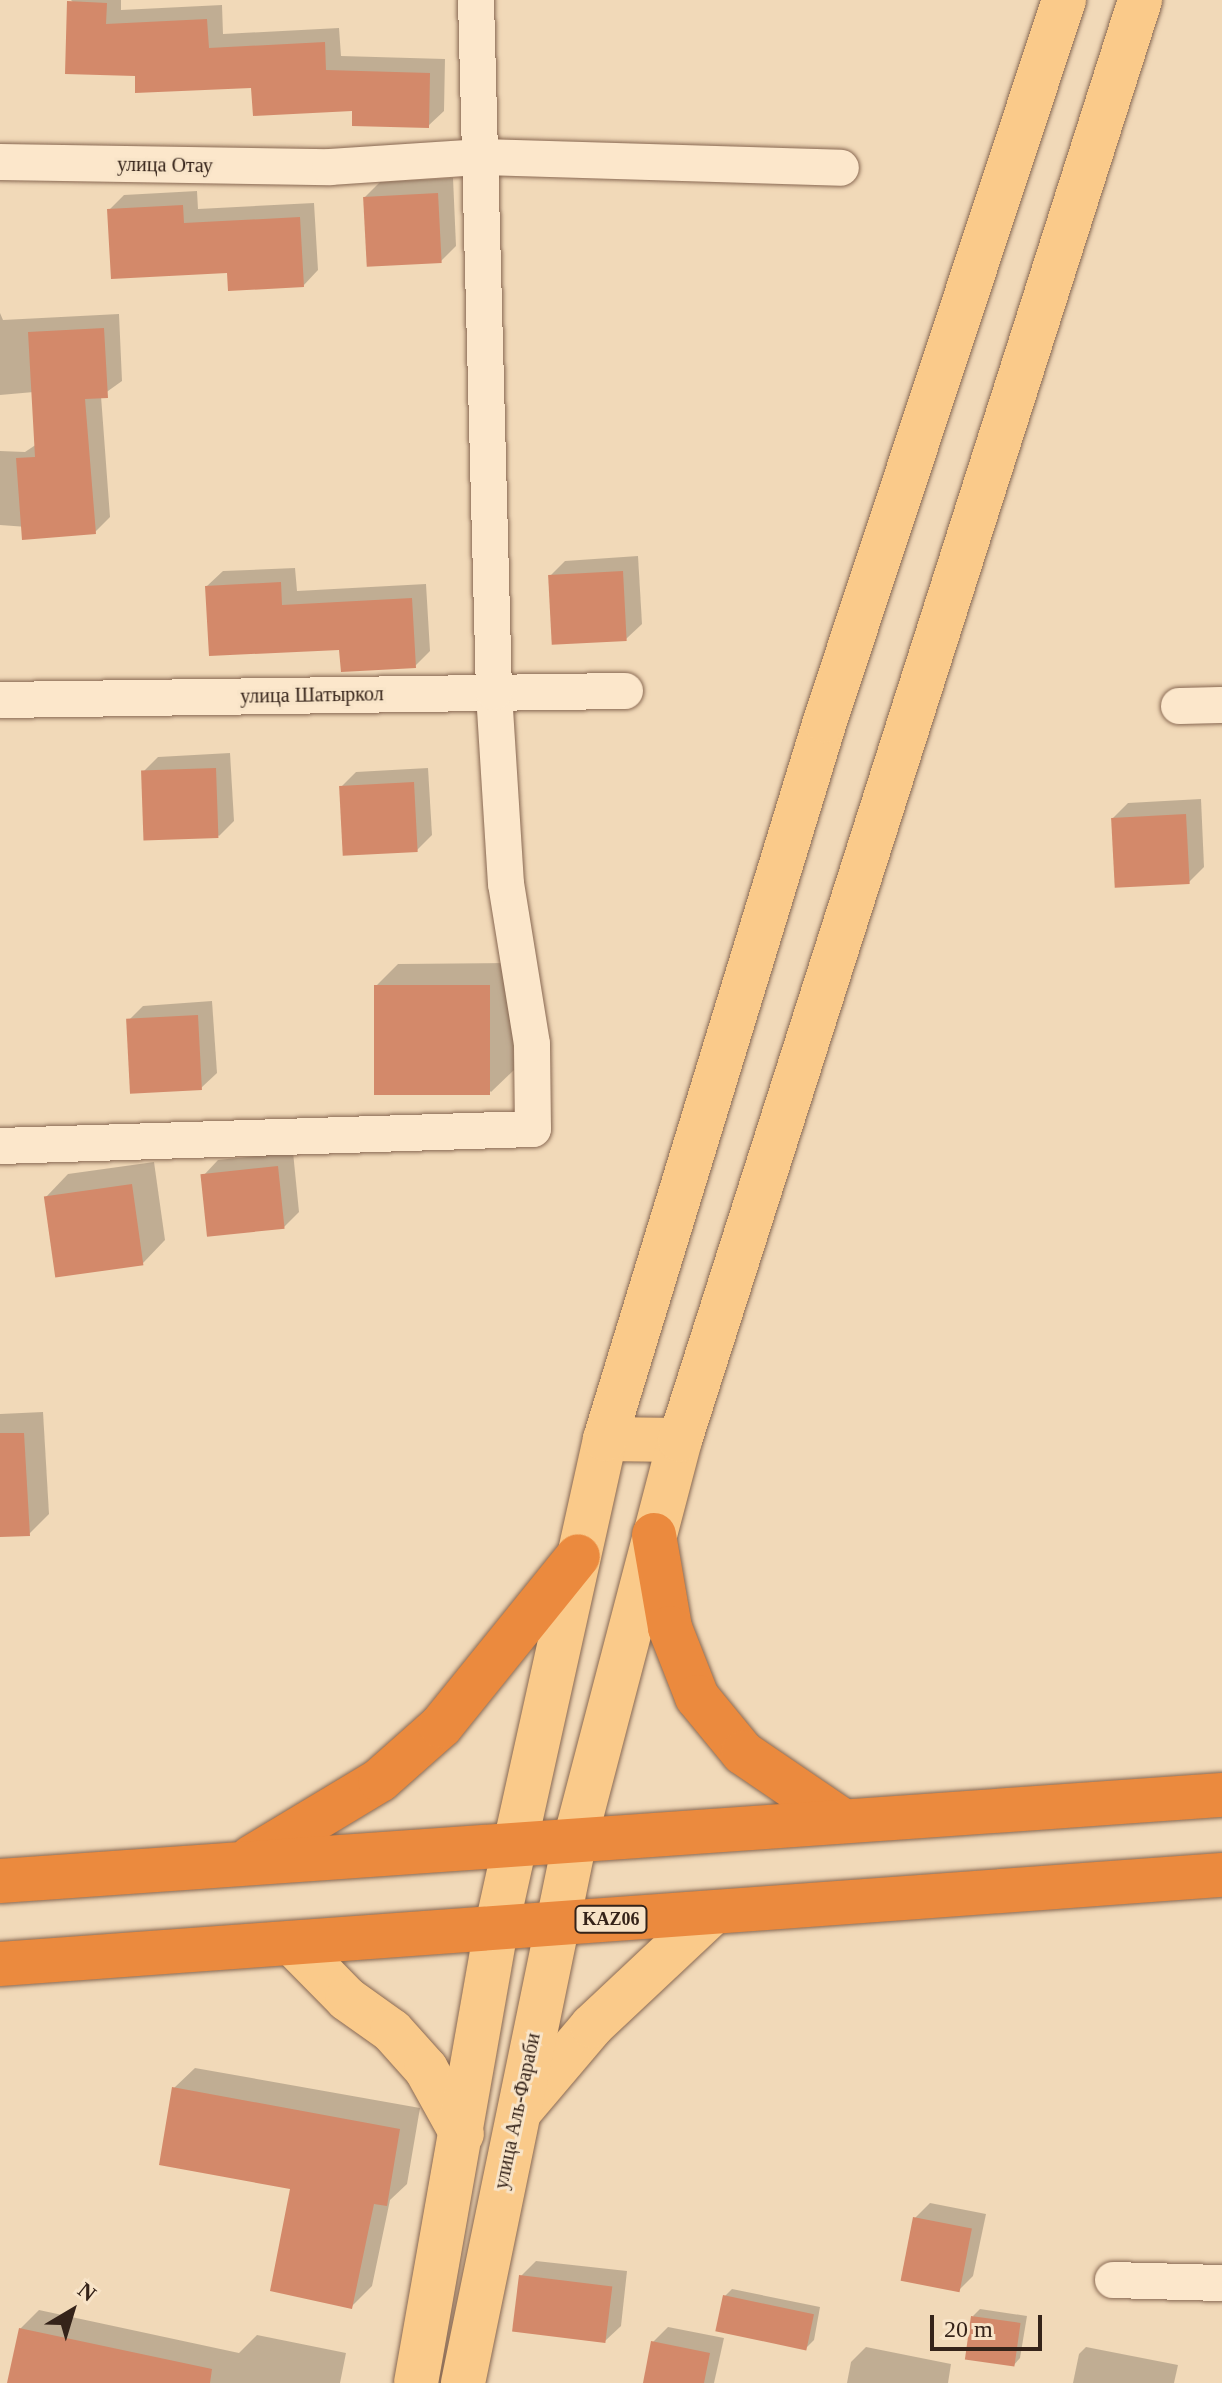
<!DOCTYPE html>
<html>
<head>
<meta charset="utf-8">
<style>
  body { margin:0 }
  #map { position:relative; width:1222px; height:2383px; overflow:hidden; background:#f1d9b8; font-family:Georgia,serif }
  div>[style] { position:absolute }
  [style*='--x'] { left:calc(var(--x)*1px); top:calc(var(--y)*1px); width:calc(var(--w)*1px); rotate:calc(var(--a)*1deg) }
  .shadow>* { inset:0; background:#0003 }
  .building>* { inset:0; background:#d3896a; transform-origin:0 0 }
  .roads { filter:drop-shadow(0 0 2px #886852) drop-shadow(0 0 2px #886852) }
  .minor>* { height:36px; margin:-18px; padding:0 18px; transform-origin:18px; border-radius:18px; background:#fce7cb }
  .major>* { height:44px; margin:-22px; padding:0 22px; transform-origin:22px; border-radius:22px; background:#faca8a }
  .highway>* { height:44px; margin:-22px; padding:0 22px; transform-origin:22px; border-radius:22px; background:#eb8a3e }
  span { translate:-50% -50%; white-space:nowrap; text-align:center; line-height:1.15; -webkit-text-stroke:6px #f8e4c8; paint-order:stroke }
  .shield-label span { padding:2px 6px; background:#f8e4c8; border:2px solid; border-radius:6px; -webkit-text-stroke-width:0 }
  .shield-label { font-size:18px; color:#352319; font-weight:700 }
  .street-label { font-size:20px; color:#352319 }
  .north { position:absolute; left:32px; top:2271px; width:80px; height:80px; -webkit-text-stroke:6px #f8e4c8; paint-order:stroke; rotate:38deg; font-size:22px; font-weight:700; line-height:32px; text-align:center; color:#352319 }
  .north::after { content:''; display:block; margin:auto; width:28px; height:36px; background:#352319; clip-path:polygon(50% 0,100% 100%,50% 72%,0 100%) }
  .scale { position:absolute; left:930px; top:2315px; width:112px; height:36px; box-sizing:border-box; border:4px solid #352319; border-top:0; padding-left:10px; font-size:24px; line-height:28px; white-space:nowrap; color:#352319; -webkit-text-stroke:6px #f8e4c8; paint-order:stroke }
</style>
</head>
<body>
<div id="map">
  <div class="shadow">
    <div style="clip-path:polygon(71px 0,121px 0,121px 10px,222px 5px,223px 34px,339px 28px,341px 56px,445px 59px,444px 111px,428px 126px,253px 85px,136px 74px)"></div>
    <div style="clip-path:polygon(453px 178px,456px 246px,441px 261px,365px 197px,380px 182px)"></div>
    <div style="clip-path:polygon(197px 191px,198px 209px,314px 203px,318px 270px,303px 286px,229px 271px,109px 210px,124px 195px)"></div>
    <div style="clip-path:polygon(0 313px,3px 320px,119px 314px,122px 381px,101px 396px,110px 517px,95px 532px,0 525px,0 451px,25px 452px,37px 444px,34px 392px,0 395px)"></div>
    <div style="clip-path:polygon(638px 556px,642px 624px,626px 639px,550px 576px,565px 561px)"></div>
    <div style="clip-path:polygon(295px 568px,297px 591px,426px 584px,430px 651px,415px 666px,341px 648px,207px 586px,223px 571px)"></div>
    <div style="clip-path:polygon(230px 753px,234px 821px,219px 836px,143px 772px,158px 757px)"></div>
    <div style="clip-path:polygon(428px 768px,432px 835px,417px 850px,341px 787px,356px 772px)"></div>
    <div style="clip-path:polygon(1201px 799px,1204px 867px,1189px 882px,1113px 818px,1128px 803px)"></div>
    <div style="clip-path:polygon(512px 963px,514px 1070px,491px 1092px,376px 986px,398px 964px)"></div>
    <div style="clip-path:polygon(212px 1001px,217px 1073px,201px 1088px,128px 1021px,143px 1006px)"></div>
    <div style="clip-path:polygon(293px 1152px,299px 1212px,284px 1227px,203px 1176px,218px 1160px)"></div>
    <div style="clip-path:polygon(154px 1162px,165px 1240px,143px 1263px,46px 1197px,68px 1174px)"></div>
    <div style="clip-path:polygon(43px 1412px,49px 1514px,29px 1534px,0 1535px,0 1414px)"></div>
    <div style="clip-path:polygon(195px 2068px,420px 2108px,407px 2184px,390px 2200px,372px 2286px,352px 2306px,293px 2187px,174px 2088px)"></div>
    <div style="clip-path:polygon(930px 2203px,986px 2214px,973px 2276px,958px 2291px,915px 2218px)"></div>
    <div style="clip-path:polygon(536px 2261px,627px 2271px,621px 2326px,605px 2341px,521px 2276px)"></div>
    <div style="clip-path:polygon(732px 2289px,820px 2307px,814px 2340px,807px 2347px,725px 2296px)"></div>
    <div style="clip-path:polygon(980px 2309px,1027px 2316px,1020px 2358px,1013px 2366px,973px 2316px)"></div>
    <div style="clip-path:polygon(39px 2310px,239px 2353px,257px 2335px,346px 2353px,340px 2383px,9px 2383px,20px 2329px)"></div>
    <div style="clip-path:polygon(668px 2327px,724px 2338px,714px 2383px,645px 2383px,653px 2342px)"></div>
    <div style="clip-path:polygon(866px 2347px,951px 2364px,948px 2383px,847px 2383px,851px 2362px)"></div>
    <div style="clip-path:polygon(1086px 2347px,1178px 2365px,1174px 2383px,1073px 2383px,1079px 2354px)"></div>
  </div>
  <div class="building">
    <div style="clip-path:polygon(67px 1px,107px 3px,106px 24px,207px 19px,209px 48px,325px 42px,326px 70px,430px 73px,429px 128px,352px 126px,352px 111px,253px 116px,251px 88px,135px 93px,135px 76px,65px 74px)"></div>
    <div style="left:438px;top:193px;width:70px;height:75px;rotate:87deg"></div>
    <div style="clip-path:polygon(183px 205px,184px 223px,300px 217px,304px 287px,228px 291px,227px 273px,111px 279px,107px 209px)"></div>
    <div style="clip-path:polygon(104px 328px,108px 398px,85px 399px,96px 534px,22px 540px,16px 458px,35px 457px,28px 332px)"></div>
    <div style="left:623px;top:571px;width:70px;height:75px;rotate:87deg"></div>
    <div style="clip-path:polygon(281px 582px,282px 605px,412px 598px,416px 668px,341px 672px,339px 650px,209px 656px,205px 586px)"></div>
    <div style="left:216px;top:768px;width:70px;height:75px;rotate:88deg"></div>
    <div style="left:414px;top:782px;width:70px;height:75px;rotate:87deg"></div>
    <div style="left:1186px;top:814px;width:70px;height:75px;rotate:87deg"></div>
    <div style="left:374px;top:985px;width:116px;height:110px"></div>
    <div style="left:198px;top:1015px;width:75px;height:72px;rotate:87deg"></div>
    <div style="left:278px;top:1166px;width:63px;height:78px;rotate:84deg"></div>
    <div style="left:132px;top:1184px;width:82px;height:89px;rotate:82deg"></div>
    <div style="clip-path:polygon(0 1433px,24px 1433px,30px 1536px,0 1537px)"></div>
    <div style="clip-path:polygon(172px 2087px,400px 2129px,387px 2206px,374px 2204px,352px 2309px,270px 2291px,290px 2189px,159px 2165px)"></div>
    <div style="left:913px;top:2217px;width:60px;height:65px;rotate:11deg"></div>
    <div style="left:519px;top:2275px;width:94px;height:57px;rotate:7deg"></div>
    <div style="left:723px;top:2295px;width:93px;height:37px;rotate:12deg"></div>
    <div style="left:971px;top:2316px;width:50px;height:44px;rotate:8deg"></div>
    <div style="clip-path:polygon(19px 2328px,212px 2369px,210px 2383px,7px 2383px)"></div>
    <div style="clip-path:polygon(651px 2341px,710px 2353px,704px 2383px,643px 2383px)"></div>
  </div>
  <div class="roads">
    <div class="minor">
      <div style="--x:0;--y:162;--w:330;--a:0.9"></div>
      <div style="--x:330;--y:167;--w:149;--a:-3.8"></div>
      <div style="--x:479;--y:157;--w:362;--a:1.7"></div>
      <div style="--x:0;--y:700;--w:625;--a:-0.83"></div>
      <div style="--x:1179;--y:706;--w:43;--a:-1.3"></div>
      <div style="--x:0;--y:1146;--w:533;--a:-1.83"></div>
      <div style="--x:533;--y:1129;--w:85;--a:-90.7"></div>
      <div style="--x:532;--y:1044;--w:162;--a:-99.2"></div>
      <div style="--x:506;--y:884;--w:192;--a:-93.6"></div>
      <div style="--x:494;--y:692;--w:692;--a:-91.49"></div>
      <div style="--x:1113;--y:2280;--w:109;--a:1.6"></div>
    </div>
    <div class="major">
      <div style="--x:605;--y:1439;--w:75;--a:0.8"></div>
      <div style="--x:293;--y:1944;--w:77;--a:45.5"></div>
      <div style="--x:347;--y:1999;--w:55;--a:35.4"></div>
      <div style="--x:392;--y:2031;--w:51;--a:48.2"></div>
      <div style="--x:426;--y:2069;--w:74;--a:61"></div>
      <div style="--x:520;--y:2111;--w:111;--a:-49.7"></div>
      <div style="--x:592;--y:2026;--w:162;--a:-43.2"></div>
      <div style="--x:416;--y:2383;--w:460;--a:-80"></div>
      <div style="--x:496;--y:1930;--w:503;--a:-77.48"></div>
      <div style="--x:605;--y:1439;--w:751;--a:-72.96"></div>
      <div style="--x:825;--y:721;--w:760;--a:-71.66"></div>
      <div style="--x:463;--y:2383;--w:554;--a:-78.35"></div>
      <div style="--x:575;--y:1840;--w:414;--a:-75.3"></div>
      <div style="--x:680;--y:1440;--w:1512;--a:-72.28"></div>
    </div>
    <div class="highway">
      <div style="--x:654;--y:1535;--w:94;--a:80.2"></div>
      <div style="--x:670;--y:1628;--w:74;--a:68.6"></div>
      <div style="--x:697;--y:1697;--w:72;--a:50.6"></div>
      <div style="--x:743;--y:1753;--w:121;--a:34.2"></div>
      <div style="--x:252;--y:1857;--w:149;--a:-31"></div>
      <div style="--x:380;--y:1780;--w:81;--a:-41.5"></div>
      <div style="--x:441;--y:1726;--w:218;--a:-51.1"></div>
      <div style="--x:0;--y:1881;--w:1225;--a:-4.03"></div>
      <div style="--x:0;--y:1964;--w:1225;--a:-4.17"></div>
    </div>
  </div>
  <div class="shield-label">
    <span style="left:611px;top:1919px">KАZ06</span>
  </div>
  <div class="street-label">
    <span style="left:165px;top:165px;rotate:1deg">улица Отау</span>
    <span style="left:312px;top:695px;rotate:-1deg">улица Шатыркол</span>
    <span style="left:517px;top:2111px;rotate:-78deg">улица Аль-Фараби</span>
  </div>
  <div class="north">N</div>
  <div class="scale">20 m</div>
</div>
</body>
</html>
